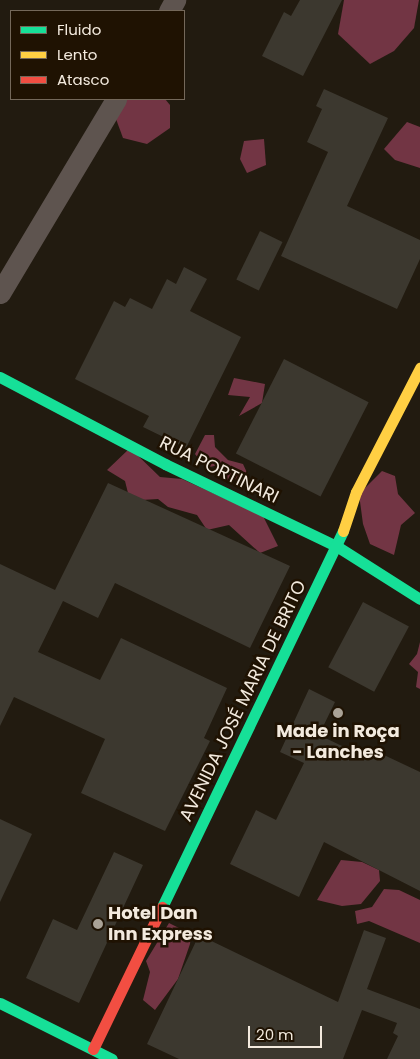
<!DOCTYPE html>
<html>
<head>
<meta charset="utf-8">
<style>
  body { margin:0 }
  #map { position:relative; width:420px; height:1059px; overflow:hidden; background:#221b10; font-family:Poppins,sans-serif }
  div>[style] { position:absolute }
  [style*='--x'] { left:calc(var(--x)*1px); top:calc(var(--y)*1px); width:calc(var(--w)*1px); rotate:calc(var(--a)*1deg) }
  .forest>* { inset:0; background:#723544 }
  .building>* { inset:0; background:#3c382f; transform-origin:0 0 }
  .street>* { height:21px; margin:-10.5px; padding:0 10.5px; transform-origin:10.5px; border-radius:10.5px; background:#5e544f }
  .fast>* { height:11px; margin:-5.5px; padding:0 5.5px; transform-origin:5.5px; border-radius:5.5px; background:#16e098 }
  .slow>* { height:11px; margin:-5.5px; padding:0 5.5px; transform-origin:5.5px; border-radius:5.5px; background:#ffcf43 }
  .jam>* { height:11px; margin:-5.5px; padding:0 5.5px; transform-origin:5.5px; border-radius:5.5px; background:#f24e42 }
  .dots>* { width:14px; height:14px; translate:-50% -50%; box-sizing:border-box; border:2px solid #1f1202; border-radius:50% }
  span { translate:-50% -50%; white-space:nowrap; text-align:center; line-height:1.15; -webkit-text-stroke:5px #1f1202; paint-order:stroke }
  .street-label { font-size:18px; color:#f3eade }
  .poi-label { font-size:18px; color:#f3eade; font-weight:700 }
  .left { translate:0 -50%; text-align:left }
  .legend { position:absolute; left:10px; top:10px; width:175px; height:90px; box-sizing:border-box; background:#1f1202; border:1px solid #74685a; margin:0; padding:6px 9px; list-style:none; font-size:15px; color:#f3eade }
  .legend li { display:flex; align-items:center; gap:10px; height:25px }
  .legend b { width:25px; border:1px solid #74685a }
  .scale { position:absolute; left:248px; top:1026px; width:74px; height:22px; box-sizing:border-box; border:2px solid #f3eade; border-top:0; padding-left:6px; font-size:15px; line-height:18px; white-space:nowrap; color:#f3eade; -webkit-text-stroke:4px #1f1202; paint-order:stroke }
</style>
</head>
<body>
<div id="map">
  <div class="forest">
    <div style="clip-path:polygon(344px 0,419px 0,414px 28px,394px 51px,370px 64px,338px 34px)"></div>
    <div style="clip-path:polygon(125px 99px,165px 99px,170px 105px,170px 128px,147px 144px,123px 138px,116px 119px)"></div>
    <div style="clip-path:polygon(407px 122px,420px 127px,420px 168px,395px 160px,384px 149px)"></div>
    <div style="clip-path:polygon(264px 139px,266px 165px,247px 173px,240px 159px,244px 141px)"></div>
    <div style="clip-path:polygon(234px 378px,265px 384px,262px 403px,239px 416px,250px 397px,228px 395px)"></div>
    <div style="clip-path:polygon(205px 435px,214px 435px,215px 447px,228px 460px,243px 464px,249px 477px,225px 481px,222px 464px,206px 468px,195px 454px)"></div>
    <div style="clip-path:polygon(130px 448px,160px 477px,182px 479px,263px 516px,278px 546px,260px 553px,229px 525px,207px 530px,197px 515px,168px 507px,158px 499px,141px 500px,128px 493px,125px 481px,107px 470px)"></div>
    <div style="clip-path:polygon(382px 471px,395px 476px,398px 494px,415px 513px,401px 525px,394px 555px,370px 544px,363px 524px,359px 494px)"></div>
    <div style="clip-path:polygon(420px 642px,420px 689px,416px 687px,418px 672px,409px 664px,417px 654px)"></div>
    <div style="clip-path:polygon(341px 860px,362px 862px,379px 870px,380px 881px,361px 904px,342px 906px,317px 900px)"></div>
    <div style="clip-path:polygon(384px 889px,399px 890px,420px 900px,420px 943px,369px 921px,357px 924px,355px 911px,372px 907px)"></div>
    <div style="clip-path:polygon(169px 923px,191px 934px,190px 944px,178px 979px,155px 1010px,143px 1000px,150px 972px,146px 961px)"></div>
  </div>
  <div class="building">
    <div style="clip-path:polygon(300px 0,342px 0,303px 76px,262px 56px,284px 12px,291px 16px)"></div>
    <div style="clip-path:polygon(324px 89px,388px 118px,347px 206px,420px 240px,420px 259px,397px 309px,281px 256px,328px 152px,307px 142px,322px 109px,316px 106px)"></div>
    <div style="left:260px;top:231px;width:25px;height:54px;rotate:26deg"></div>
    <div style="clip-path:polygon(184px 267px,207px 279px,190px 311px,241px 337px,186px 448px,143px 427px,149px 416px,75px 379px,114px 301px,125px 307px,130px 298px,152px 309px,167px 279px,176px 284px)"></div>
    <div style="left:284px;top:359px;width:95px;height:106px;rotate:27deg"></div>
    <div style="clip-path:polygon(108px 483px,290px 566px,250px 648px,115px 583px,98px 618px,63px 601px,38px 652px,100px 680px,121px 638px,227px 688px,204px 738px,210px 741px,165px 831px,81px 793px,105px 739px,14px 697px,0 726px,0 564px,55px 590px)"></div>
    <div style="left:363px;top:602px;width:52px;height:74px;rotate:28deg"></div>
    <div style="clip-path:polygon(309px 689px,335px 702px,319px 735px,363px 756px,367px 747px,420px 772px,420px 891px,324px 842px,299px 897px,230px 864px,256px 810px,276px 820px,304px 763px,280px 752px)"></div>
    <div style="clip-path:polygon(0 819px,32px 834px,0 902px)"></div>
    <div style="clip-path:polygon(114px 852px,143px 865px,79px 1003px,26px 978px,53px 919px,77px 930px)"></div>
    <div style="clip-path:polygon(364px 930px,386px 938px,367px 989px,420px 1009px,420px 1059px,387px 1059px,398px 1036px,393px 1033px,397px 1023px,362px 1010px,343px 1059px,179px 1059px,147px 1044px,199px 935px,338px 1002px)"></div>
  </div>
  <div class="street">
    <div style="--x:169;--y:11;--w:13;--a:-61"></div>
    <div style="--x:0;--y:293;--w:226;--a:-59.1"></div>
  </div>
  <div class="fast">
    <div style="--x:0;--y:377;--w:187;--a:27.8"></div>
    <div style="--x:165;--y:464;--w:192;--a:25.6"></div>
    <div style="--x:338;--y:547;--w:97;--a:32.4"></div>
    <div style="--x:162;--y:907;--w:417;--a:-64.3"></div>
    <div style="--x:0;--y:1003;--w:125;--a:26.6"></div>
  </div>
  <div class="slow">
    <div style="--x:343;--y:531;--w:41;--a:-71.6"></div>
    <div style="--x:356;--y:492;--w:140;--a:-62.7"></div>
  </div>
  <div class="jam">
    <div style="--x:93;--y:1049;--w:158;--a:-64.1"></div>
  </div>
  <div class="dots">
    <div style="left:338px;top:713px;background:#aaa296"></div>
    <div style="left:98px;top:924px;background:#aaa296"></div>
  </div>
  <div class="street-label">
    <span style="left:219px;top:470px;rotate:26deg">RUA PORTINARI</span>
    <span style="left:243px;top:701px;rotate:-64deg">AVENIDA JOSÉ MARIA DE BRITO</span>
  </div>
  <div class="poi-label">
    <span style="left:338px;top:742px">Made in Roça<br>- Lanches</span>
    <span class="left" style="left:108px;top:924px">Hotel Dan<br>Inn Express</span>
  </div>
  <ul class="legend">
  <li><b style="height:6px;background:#16e098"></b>Fluido</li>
  <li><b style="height:6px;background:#ffcf43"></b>Lento</li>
  <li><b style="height:6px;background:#f24e42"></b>Atasco</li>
  </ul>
  <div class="scale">20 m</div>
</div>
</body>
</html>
